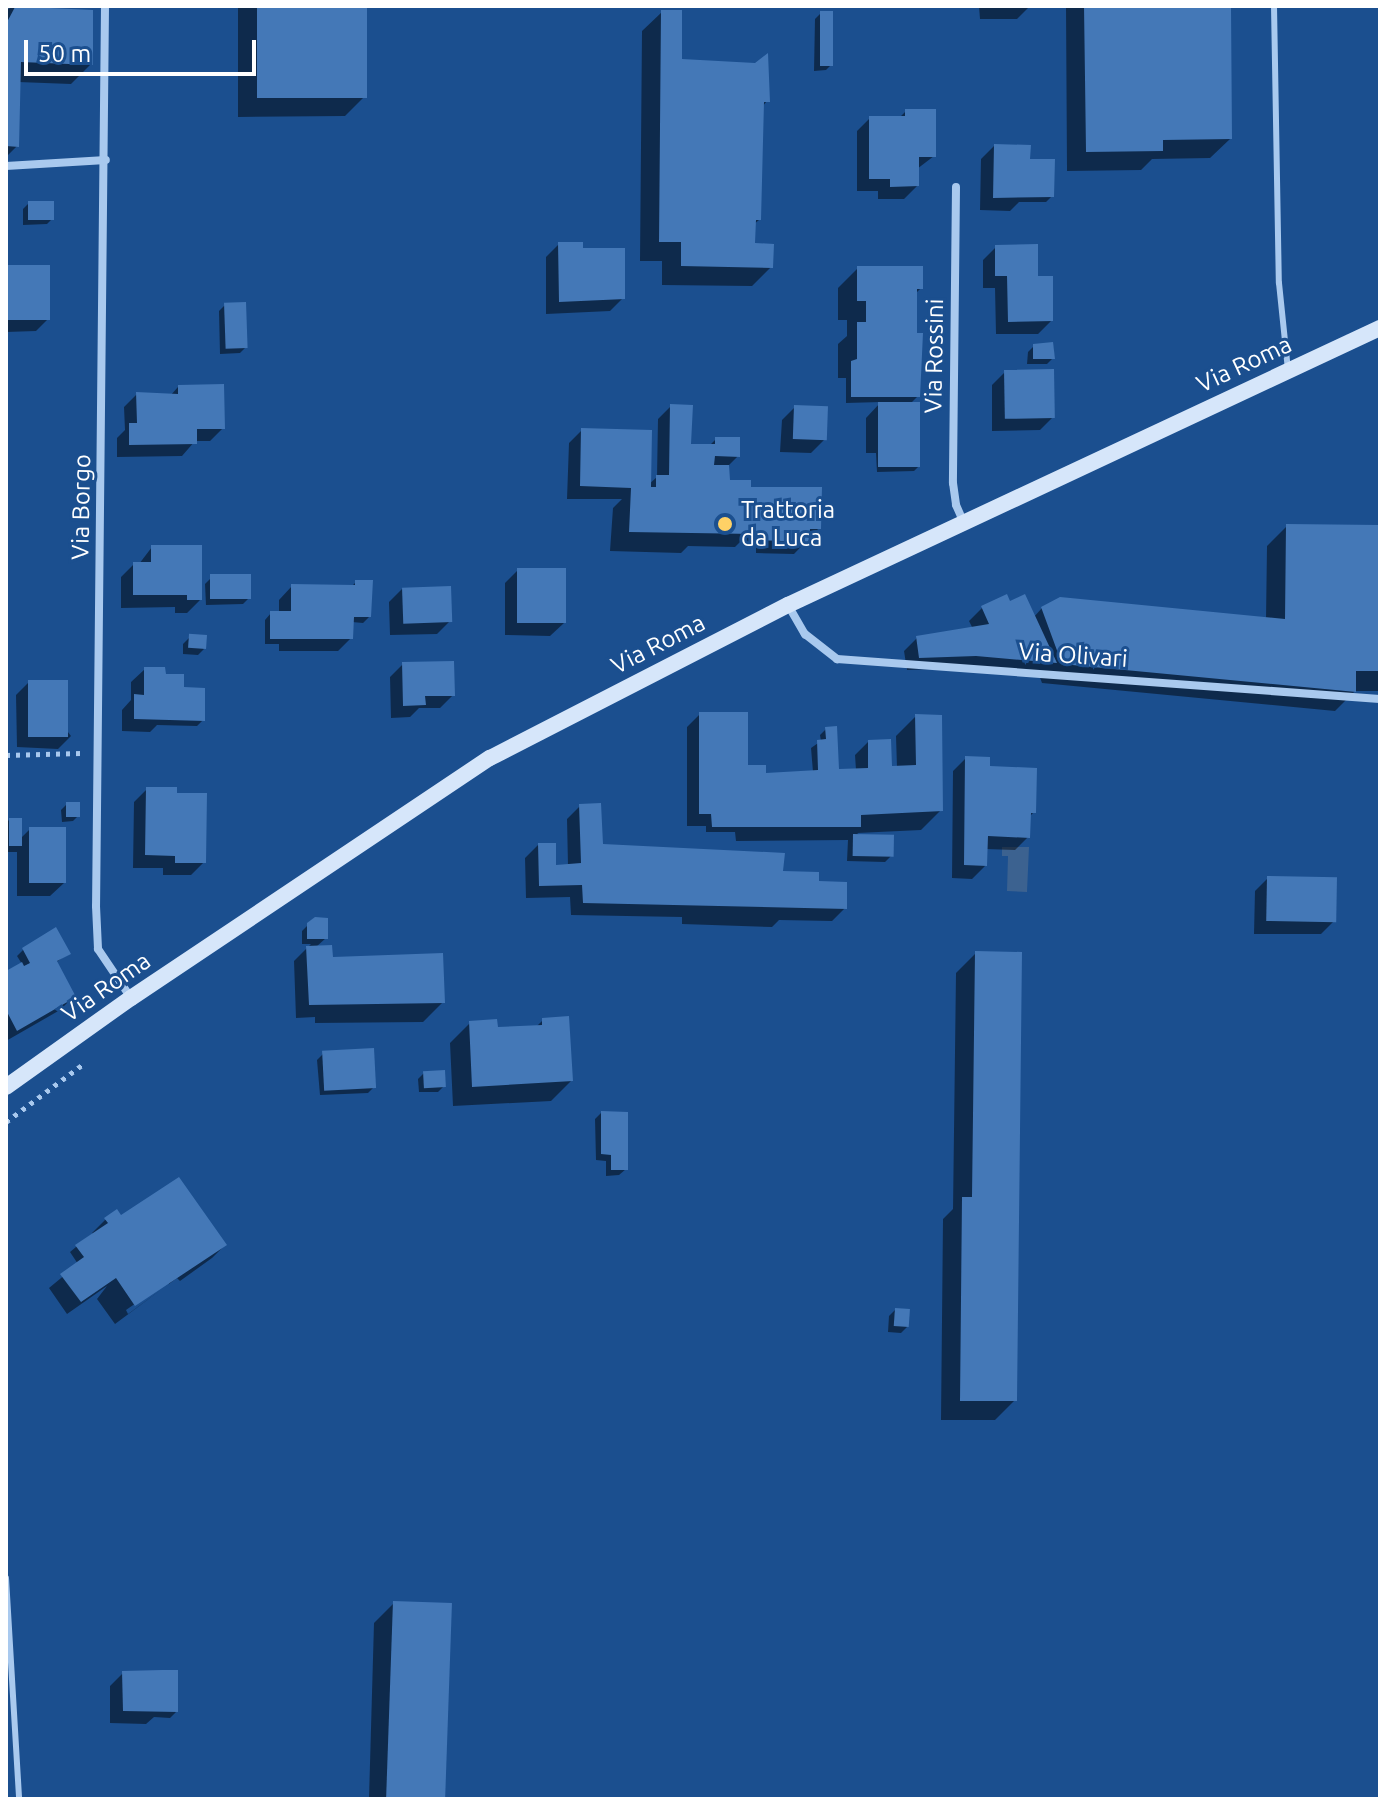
<!DOCTYPE html>
<html>
<head>
<meta charset="utf-8">
<style>
  body { margin:0 }
  #map { position:relative; width:1386px; height:1805px; overflow:hidden; background:#1b4f8f; font-family:Ubuntu,sans-serif }
  div>[style] { position:absolute }
  [style*='--x'] { left:calc(var(--x)*1px); top:calc(var(--y)*1px); width:calc(var(--w)*1px); rotate:calc(var(--a)*1deg) }
  .water>* { inset:0; background:#3c6290 }
  .shadow>* { inset:0; background:#0007 }
  .building>* { inset:0; background:#4478b7; transform-origin:0 0 }
  .path>* { height:5px; margin-top:-2.5px; transform-origin:0; background:repeating-linear-gradient(90deg,#a9c9ee 0 4px,transparent 0 10px) }
  .service>* { height:6px; margin:-3px; padding:0 3px; transform-origin:3px; border-radius:3px; background:#a9c9ee }
  .minor>* { height:8px; margin:-4px; padding:0 4px; transform-origin:4px; border-radius:4px; background:#a9c9ee }
  .secondary>* { height:16px; margin:-8px; padding:0 8px; transform-origin:8px; border-radius:8px; background:#d6e6fa }
  .dots>* { width:22px; height:22px; translate:-50% -50%; box-sizing:border-box; border:4px solid #1b4f8f; border-radius:50% }
  span { translate:-50% -50%; white-space:nowrap; text-align:center; line-height:1.15; -webkit-text-stroke:6px #1b4f8f; paint-order:stroke }
  .street-label { font-size:24px; color:#fff }
  .poi-label { font-size:24px; color:#fff }
  .left { translate:0 -50%; text-align:left }
  .frame { position:absolute; inset:0; border:8px solid #fff; pointer-events:none }
  .scale { position:absolute; left:24px; top:40px; width:232px; height:36px; box-sizing:border-box; border:4px solid #fff; border-top:0; padding-left:10px; font-size:24px; line-height:28px; white-space:nowrap; color:#fff; -webkit-text-stroke:6px #1b4f8f; paint-order:stroke }
</style>
</head>
<body>
<div id="map">
  <div class="water">
    <div style="clip-path:polygon(1002px 847px,1029px 847px,1027px 892px,1007px 891px,1008px 856px,1002px 856px)"></div>
  </div>
  <div class="shadow">
    <div style="clip-path:polygon(6px 6px,41px 6px,91px 64px,71px 84px,18px 82px,17px 146px,6px 157px)"></div>
    <div style="clip-path:polygon(238px 6px,365px 6px,365px 96px,345px 116px,238px 117px)"></div>
    <div style="clip-path:polygon(979px 6px,1030px 6px,1017px 19px,980px 19px)"></div>
    <div style="clip-path:polygon(1066px 6px,1229px 6px,1230px 139px,1210px 158px,1152px 159px,1141px 170px,1067px 171px)"></div>
    <div style="clip-path:polygon(662px 12px,679px 61px,767px 101px,762px 107px,759px 220px,753px 225px,753px 245px,771px 267px,752px 286px,662px 285px,662px 261px,640px 261px,642px 31px)"></div>
    <div style="clip-path:polygon(821px 13px,832px 64px,826px 70px,814px 71px,815px 19px)"></div>
    <div style="clip-path:polygon(906px 111px,934px 156px,917px 169px,917px 186px,904px 199px,878px 199px,878px 191px,857px 191px,857px 131px,870px 118px,899px 118px)"></div>
    <div style="clip-path:polygon(994px 146px,1028px 161px,1052px 196px,1046px 202px,1019px 202px,1010px 211px,980px 210px,981px 159px)"></div>
    <div style="clip-path:polygon(29px 203px,53px 218px,47px 224px,23px 225px,23px 209px)"></div>
    <div style="clip-path:polygon(559px 244px,623px 298px,610px 311px,546px 314px,546px 257px)"></div>
    <div style="clip-path:polygon(996px 247px,1036px 278px,1051px 321px,1038px 334px,996px 334px,995px 288px,983px 288px,983px 260px)"></div>
    <div style="clip-path:polygon(6px 267px,49px 318px,36px 331px,6px 332px)"></div>
    <div style="clip-path:polygon(858px 268px,921px 288px,915px 294px,918px 396px,910px 404px,920px 465px,914px 471px,877px 472px,876px 453px,866px 453px,866px 418px,881px 402px,846px 403px,846px 378px,838px 378px,838px 344px,847px 336px,847px 320px,838px 320px,838px 288px)"></div>
    <div style="clip-path:polygon(225px 305px,246px 347px,240px 353px,220px 354px,219px 311px)"></div>
    <div style="clip-path:polygon(1034px 346px,1053px 358px,1047px 364px,1027px 364px,1028px 352px)"></div>
    <div style="clip-path:polygon(1005px 372px,1053px 417px,1040px 430px,992px 431px,992px 385px)"></div>
    <div style="clip-path:polygon(178px 387px,223px 428px,210px 441px,195px 441px,182px 456px,117px 457px,117px 438px,125px 430px,124px 407px,137px 394px,170px 396px)"></div>
    <div style="clip-path:polygon(671px 406px,689px 446px,709px 446px,716px 439px,738px 456px,728px 466px,728px 482px,749px 489px,819px 528px,794px 554px,756px 553px,756px 546px,749px 545px,743px 539px,735px 547px,688px 546px,681px 553px,610px 551px,613px 508px,622px 499px,567px 499px,569px 443px,582px 430px,649px 484px,657px 477px,658px 419px)"></div>
    <div style="clip-path:polygon(795px 407px,824px 440px,811px 453px,780px 452px,782px 420px)"></div>
    <div style="clip-path:polygon(1380px 520px,1380px 691px,1355px 691px,1335px 711px,1042px 683px,1039px 675px,962px 668px,907px 670px,904px 651px,917px 638px,973px 629px,969px 621px,982px 608px,1006px 596px,1009px 604px,1033px 618px,1042px 608px,1266px 619px,1267px 546px,1287px 526px,1378px 527px)"></div>
    <div style="clip-path:polygon(152px 547px,200px 600px,187px 613px,175px 613px,175px 607px,121px 608px,121px 577px,134px 564px,139px 564px)"></div>
    <div style="clip-path:polygon(518px 570px,564px 623px,550px 636px,505px 635px,505px 583px)"></div>
    <div style="clip-path:polygon(211px 578px,249px 598px,243px 604px,206px 605px,205px 584px)"></div>
    <div style="clip-path:polygon(356px 582px,369px 617px,363px 623px,352px 622px,351px 638px,338px 651px,279px 651px,279px 644px,265px 644px,265px 620px,271px 613px,279px 613px,279px 600px,292px 586px,351px 587px)"></div>
    <div style="clip-path:polygon(402px 589px,450px 621px,437px 634px,390px 635px,389px 602px)"></div>
    <div style="clip-path:polygon(189px 638px,204px 649px,198px 655px,183px 654px,183px 644px)"></div>
    <div style="clip-path:polygon(403px 664px,453px 695px,440px 708px,419px 708px,410px 717px,391px 718px,390px 677px)"></div>
    <div style="clip-path:polygon(145px 669px,182px 689px,203px 720px,197px 726px,157px 725px,150px 732px,122px 731px,122px 710px,131px 700px,131px 682px)"></div>
    <div style="clip-path:polygon(29px 682px,71px 736px,58px 749px,17px 747px,16px 695px)"></div>
    <div style="clip-path:polygon(700px 714px,746px 767px,764px 775px,813px 772px,811px 748px,821px 741px,820px 735px,826px 729px,834px 771px,856px 770px,855px 755px,868px 742px,890px 768px,897px 768px,896px 736px,916px 716px,941px 810px,921px 830px,857px 833px,891px 856px,885px 862px,847px 861px,848px 840px,736px 841px,735px 832px,706px 832px,706px 826px,687px 826px,687px 727px)"></div>
    <div style="clip-path:polygon(966px 758px,988px 768px,1034px 812px,1029px 817px,1028px 837px,1015px 850px,985px 849px,985px 866px,972px 879px,952px 878px,953px 771px)"></div>
    <div style="clip-path:polygon(147px 789px,204px 862px,191px 875px,163px 875px,163px 868px,133px 868px,134px 802px)"></div>
    <div style="clip-path:polygon(67px 804px,79px 815px,73px 821px,62px 822px,61px 810px)"></div>
    <div style="clip-path:polygon(580px 806px,601px 846px,781px 872px,817px 883px,845px 908px,832px 921px,779px 920px,772px 927px,682px 924px,682px 917px,571px 915px,570px 897px,526px 898px,525px 858px,538px 845px,554px 867px,568px 866px,567px 819px)"></div>
    <div style="clip-path:polygon(9px 820px,21px 838px,30px 829px,64px 883px,50px 896px,17px 896px,17px 852px,6px 852px,6px 823px)"></div>
    <div style="clip-path:polygon(1268px 878px,1334px 921px,1321px 934px,1254px 934px,1255px 891px)"></div>
    <div style="clip-path:polygon(308px 925px,326px 938px,316px 947px,331px 959px,443px 1002px,423px 1022px,315px 1023px,315px 1017px,296px 1018px,294px 961px,311px 944px,302px 944px,302px 931px)"></div>
    <div style="clip-path:polygon(23px 950px,69px 953px,55px 963px,73px 997px,60px 1010px,6px 1041px,6px 973px,22px 964px,17px 956px)"></div>
    <div style="clip-path:polygon(976px 953px,1015px 1400px,995px 1420px,941px 1420px,943px 1219px,953px 1209px,956px 973px)"></div>
    <div style="clip-path:polygon(543px 1020px,571px 1081px,551px 1101px,453px 1106px,450px 1043px,470px 1023px,496px 1030px,535px 1028px)"></div>
    <div style="clip-path:polygon(323px 1054px,374px 1087px,368px 1093px,320px 1095px,317px 1060px)"></div>
    <div style="clip-path:polygon(424px 1073px,444px 1086px,438px 1092px,419px 1092px,418px 1079px)"></div>
    <div style="clip-path:polygon(601px 1113px,626px 1169px,619px 1175px,606px 1176px,606px 1161px,596px 1160px,595px 1119px)"></div>
    <div style="clip-path:polygon(evenodd,121px 1217px,225px 1245px,212px 1258px,180px 1281px,177px 1278px,115px 1324px,97px 1299px,107px 1286px,67px 1314px,49px 1288px,78px 1264px,70px 1252px,76px 1247px,94px 1235px,92px 1233px,105px 1220px,121px 1217px,169px 1280px,169px 1284px,128px 1314px,126px 1310px,169px 1280px)"></div>
    <div style="clip-path:polygon(895px 1310px,907px 1327px,901px 1333px,888px 1332px,889px 1316px)"></div>
    <div style="clip-path:polygon(394px 1603px,444px 1799px,369px 1799px,374px 1623px)"></div>
    <div style="clip-path:polygon(123px 1673px,176px 1712px,170px 1718px,154px 1717px,146px 1724px,110px 1723px,110px 1686px)"></div>
  </div>
  <div class="building">
    <div style="clip-path:polygon(6px 6px,93px 10px,93px 65px,21px 62px,19px 147px,6px 146px,6px 24px,15px 7px,6px 9px)"></div>
    <div style="left:257px;top:6px;width:110px;height:92px"></div>
    <div style="clip-path:polygon(1084px 6px,1231px 6px,1232px 139px,1163px 140px,1163px 151px,1086px 152px)"></div>
    <div style="clip-path:polygon(661px 10px,682px 10px,682px 59px,755px 63px,768px 53px,770px 102px,764px 102px,761px 220px,756px 220px,755px 243px,774px 244px,773px 268px,681px 266px,681px 242px,659px 242px)"></div>
    <div style="left:820px;top:11px;width:13px;height:55px"></div>
    <div style="clip-path:polygon(905px 109px,936px 109px,936px 157px,919px 157px,919px 186px,890px 187px,890px 179px,869px 179px,869px 116px,905px 116px)"></div>
    <div style="clip-path:polygon(994px 144px,1031px 145px,1030px 159px,1055px 159px,1054px 197px,993px 198px)"></div>
    <div style="left:28px;top:201px;width:26px;height:19px"></div>
    <div style="clip-path:polygon(558px 242px,583px 242px,583px 248px,625px 248px,625px 299px,559px 302px)"></div>
    <div style="clip-path:polygon(1038px 244px,1038px 276px,1053px 276px,1053px 321px,1008px 322px,1007px 276px,995px 276px,995px 245px)"></div>
    <div style="left:6px;top:265px;width:44px;height:55px"></div>
    <div style="clip-path:polygon(857px 266px,923px 266px,923px 289px,917px 289px,917px 333px,923px 333px,920px 397px,851px 397px,851px 361px,857px 359px,857px 322px,866px 322px,866px 301px,857px 301px)"></div>
    <div style="left:246px;top:302px;width:46px;height:22px;rotate:88deg"></div>
    <div style="clip-path:polygon(1053px 342px,1055px 359px,1033px 359px,1033px 344px)"></div>
    <div style="left:1054px;top:369px;width:49px;height:50px;rotate:89deg"></div>
    <div style="clip-path:polygon(224px 384px,225px 429px,197px 429px,197px 444px,129px 445px,129px 423px,137px 423px,136px 392px,178px 394px,178px 385px)"></div>
    <div style="left:878px;top:402px;width:42px;height:65px"></div>
    <div style="clip-path:polygon(670px 404px,693px 405px,691px 444px,715px 444px,715px 437px,740px 437px,740px 457px,715px 456px,714px 465px,729px 465px,730px 480px,751px 480px,751px 487px,822px 487px,821px 529px,810px 529px,809px 542px,755px 540px,754px 534px,629px 532px,631px 488px,580px 486px,581px 428px,652px 430px,651px 487px,656px 487px,656px 475px,669px 475px)"></div>
    <div style="left:794px;top:405px;width:34px;height:34px;rotate:2deg"></div>
    <div style="clip-path:polygon(1286px 524px,1380px 525px,1380px 671px,1356px 671px,1356px 692px,1062px 664px,1041px 607px,1060px 597px,1285px 619px)"></div>
    <div style="clip-path:polygon(151px 545px,202px 545px,202px 600px,187px 600px,187px 595px,133px 595px,133px 562px,151px 562px)"></div>
    <div style="left:517px;top:568px;width:49px;height:55px"></div>
    <div style="left:251px;top:574px;width:25px;height:41px;rotate:90deg"></div>
    <div style="clip-path:polygon(355px 580px,373px 580px,371px 617px,354px 617px,353px 639px,270px 639px,270px 611px,291px 611px,291px 584px,355px 585px)"></div>
    <div style="left:451px;top:586px;width:36px;height:49px;rotate:88deg"></div>
    <div style="clip-path:polygon(1007px 594px,1010px 601px,1025px 594px,1057px 663px,976px 656px,919px 658px,916px 636px,989px 624px,981px 606px)"></div>
    <div style="left:207px;top:635px;width:14px;height:18px;rotate:94deg"></div>
    <div style="clip-path:polygon(454px 661px,455px 696px,425px 696px,426px 705px,403px 706px,402px 662px)"></div>
    <div style="clip-path:polygon(144px 667px,165px 667px,166px 674px,184px 674px,184px 687px,205px 688px,205px 721px,134px 719px,134px 694px,144px 695px)"></div>
    <div style="left:28px;top:680px;width:40px;height:57px"></div>
    <div style="clip-path:polygon(699px 712px,748px 712px,748px 765px,766px 765px,766px 773px,818px 770px,817px 740px,826px 739px,825px 727px,837px 726px,839px 769px,868px 768px,868px 740px,891px 739px,892px 766px,916px 765px,915px 714px,942px 715px,943px 811px,861px 815px,861px 827px,712px 827px,711px 814px,699px 814px)"></div>
    <div style="clip-path:polygon(965px 756px,990px 757px,990px 766px,1037px 768px,1036px 813px,1031px 813px,1030px 838px,988px 836px,987px 866px,964px 865px)"></div>
    <div style="clip-path:polygon(146px 787px,177px 787px,177px 793px,207px 793px,206px 863px,175px 863px,175px 856px,145px 855px)"></div>
    <div style="left:66px;top:802px;width:14px;height:15px"></div>
    <div style="clip-path:polygon(601px 803px,603px 844px,785px 853px,783px 871px,819px 872px,819px 881px,847px 882px,847px 909px,583px 903px,582px 885px,539px 886px,538px 843px,556px 843px,556px 865px,581px 863px,579px 804px)"></div>
    <div style="left:9px;top:818px;width:13px;height:28px"></div>
    <div style="left:29px;top:827px;width:37px;height:56px"></div>
    <div style="left:853px;top:834px;width:41px;height:22px;rotate:1deg"></div>
    <div style="left:1267px;top:876px;width:70px;height:45px;rotate:1deg"></div>
    <div style="clip-path:polygon(315px 917px,328px 918px,328px 939px,307px 939px,307px 923px)"></div>
    <div style="clip-path:polygon(56px 927px,71px 954px,57px 961px,76px 997px,17px 1031px,6px 1010px,6px 971px,22px 962px,24px 966px,30px 963px,22px 948px)"></div>
    <div style="clip-path:polygon(332px 945px,333px 957px,443px 953px,445px 1003px,309px 1005px,306px 946px)"></div>
    <div style="clip-path:polygon(975px 951px,1022px 952px,1017px 1401px,960px 1401px,962px 1197px,972px 1197px)"></div>
    <div style="clip-path:polygon(569px 1016px,573px 1081px,472px 1087px,469px 1021px,497px 1019px,498px 1027px,542px 1025px,542px 1018px)"></div>
    <div style="left:374px;top:1048px;width:40px;height:52px;rotate:87deg"></div>
    <div style="left:445px;top:1070px;width:17px;height:22px;rotate:87deg"></div>
    <div style="clip-path:polygon(601px 1111px,628px 1112px,628px 1170px,611px 1170px,611px 1155px,601px 1154px)"></div>
    <div style="clip-path:polygon(179px 1177px,227px 1245px,135px 1306px,116px 1278px,81px 1302px,60px 1274px,84px 1257px,75px 1245px,108px 1223px,104px 1218px,117px 1209px,121px 1215px)"></div>
    <div style="left:895px;top:1308px;width:15px;height:18px;rotate:4deg"></div>
    <div style="left:393px;top:1601px;width:59px;height:198px;rotate:2deg"></div>
    <div style="clip-path:polygon(162px 1670px,178px 1670px,178px 1712px,123px 1711px,122px 1671px)"></div>
  </div>
  <div class="path">
    <div style="--x:6;--y:755;--w:75;--a:-1.5"></div>
    <div style="--x:6;--y:1122;--w:95;--a:-36.9"></div>
  </div>
  <div class="service">
    <div style="--x:1274;--y:6;--w:277;--a:89"></div>
    <div style="--x:1279;--y:283;--w:87;--a:84.1"></div>
    <div style="--x:6;--y:1578;--w:221;--a:86.6"></div>
  </div>
  <div class="minor">
    <div style="--x:105;--y:6;--w:900;--a:90.57"></div>
    <div style="--x:96;--y:906;--w:43;--a:87.3"></div>
    <div style="--x:98;--y:949;--w:59;--a:56"></div>
    <div style="--x:6;--y:166;--w:100;--a:-3.4"></div>
    <div style="--x:956;--y:187;--w:296;--a:90.6"></div>
    <div style="--x:953;--y:483;--w:22;--a:82"></div>
    <div style="--x:956;--y:505;--w:20;--a:66"></div>
    <div style="--x:788;--y:605;--w:34;--a:60"></div>
    <div style="--x:805;--y:634;--w:41;--a:38"></div>
    <div style="--x:837;--y:659;--w:544;--a:4.21"></div>
  </div>
  <div class="secondary">
    <div style="--x:6;--y:1087;--w:153;--a:-35.5"></div>
    <div style="--x:131;--y:998;--w:432;--a:-33.8"></div>
    <div style="--x:490;--y:758;--w:335;--a:-27.2"></div>
    <div style="--x:788;--y:605;--w:654;--a:-25.08"></div>
  </div>
  <div class="dots">
    <div style="left:725px;top:524px;background:#ffd166"></div>
  </div>
  <div class="street-label">
    <span style="left:934px;top:356px;rotate:-89deg">Via Rossini</span>
    <span style="left:1244px;top:364px;rotate:-25deg">Via Roma</span>
    <span style="left:81px;top:507px;rotate:-89deg">Via Borgo</span>
    <span style="left:658px;top:644px;rotate:-27deg">Via Roma</span>
    <span style="left:1073px;top:655px;rotate:4deg">Via Olivari</span>
    <span style="left:106px;top:987px;rotate:-35deg">Via Roma</span>
  </div>
  <div class="poi-label">
    <span class="left" style="left:741px;top:524px">Trattoria<br>da Luca</span>
  </div>
  <div class="frame"></div>
  <div class="scale">50 m</div>
</div>
</body>
</html>
